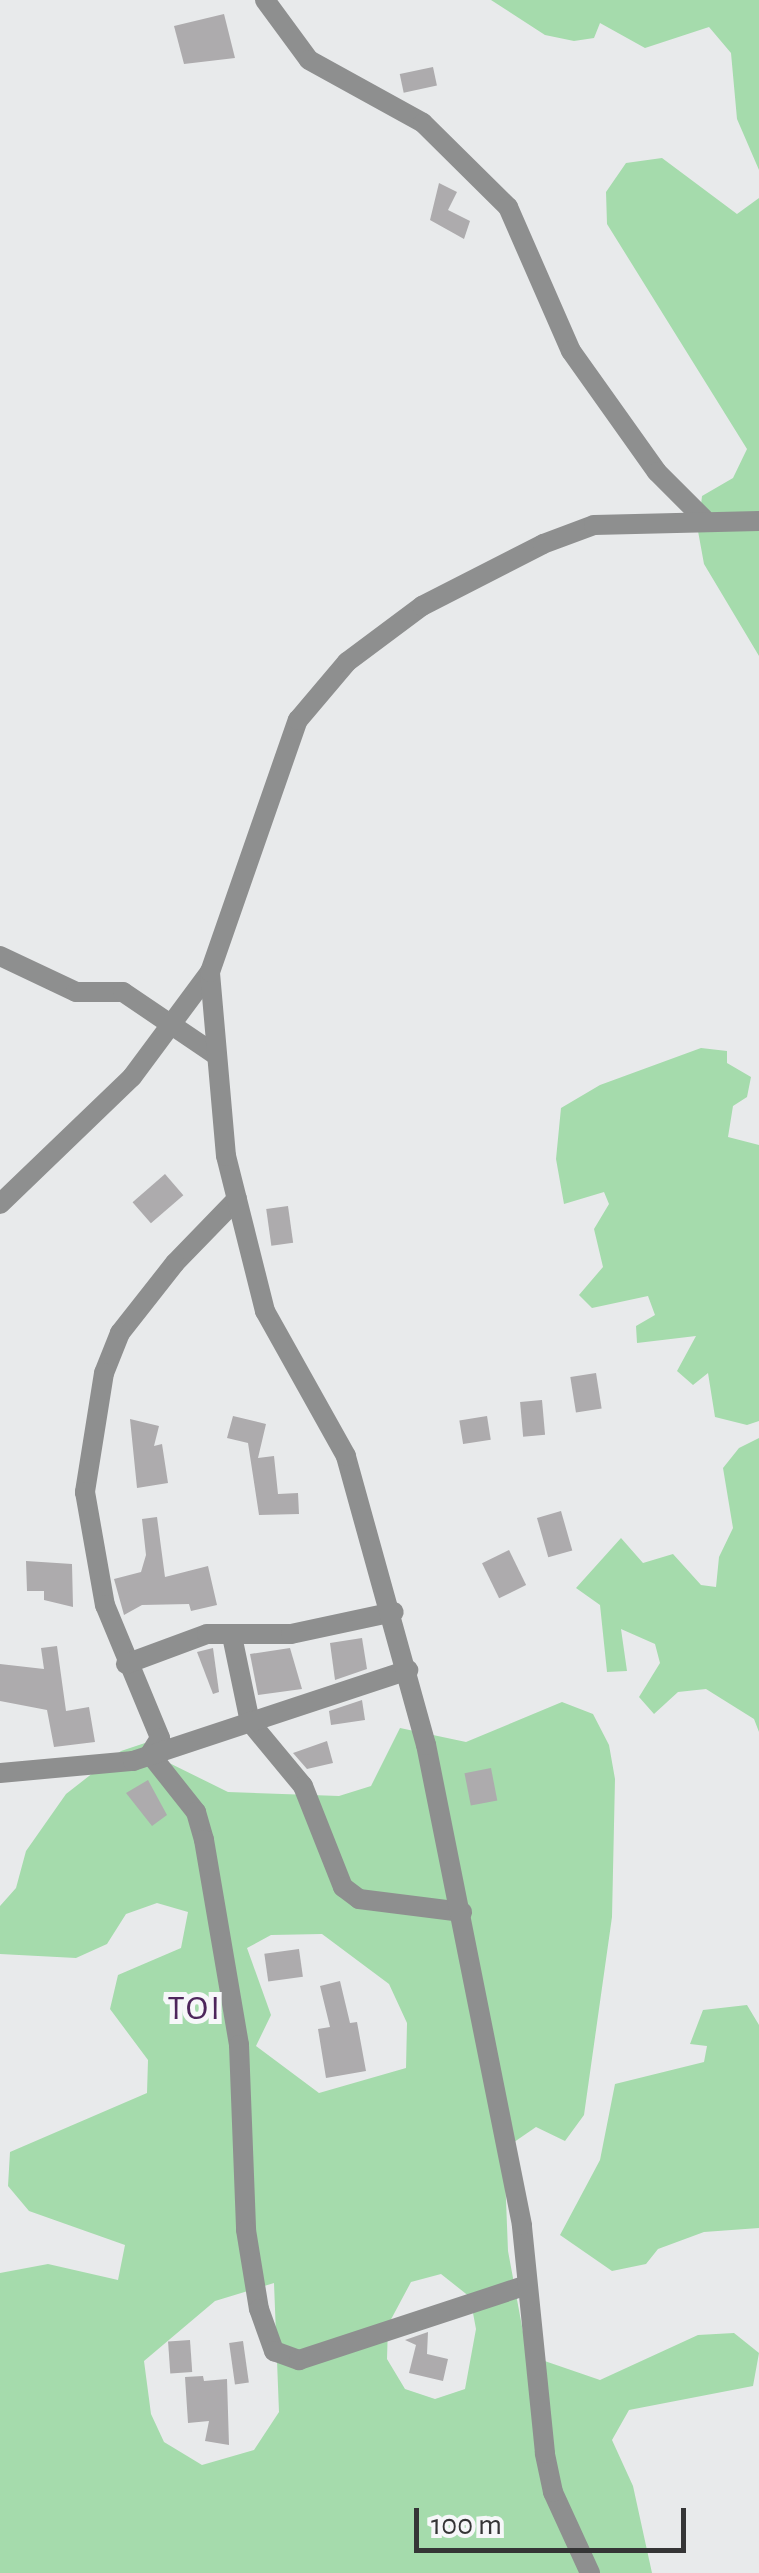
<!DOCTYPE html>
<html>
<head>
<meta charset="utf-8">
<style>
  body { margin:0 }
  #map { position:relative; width:759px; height:2573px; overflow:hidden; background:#e8eaeb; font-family:"Alegreya Sans",sans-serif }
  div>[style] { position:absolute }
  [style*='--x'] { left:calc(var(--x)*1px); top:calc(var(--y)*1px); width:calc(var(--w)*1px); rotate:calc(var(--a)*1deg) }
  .green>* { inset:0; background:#a5dbac }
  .building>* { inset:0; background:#adabad; transform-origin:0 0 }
  .street>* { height:20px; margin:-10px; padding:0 10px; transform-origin:10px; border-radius:10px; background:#8e8f8f }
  span { translate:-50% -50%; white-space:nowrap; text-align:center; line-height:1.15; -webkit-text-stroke:10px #f6f7f9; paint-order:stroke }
  .quarter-label { font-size:35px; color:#4d265c; letter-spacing:2.5px }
  .scale { position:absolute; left:414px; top:2508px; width:272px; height:45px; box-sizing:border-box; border:5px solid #353536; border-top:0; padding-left:12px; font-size:30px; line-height:35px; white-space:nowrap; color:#353536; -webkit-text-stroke:8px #f6f7f9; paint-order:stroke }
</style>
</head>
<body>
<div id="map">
  <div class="green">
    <div style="clip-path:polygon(491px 0,759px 0,759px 170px,737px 119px,731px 53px,709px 27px,645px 48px,600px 23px,594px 38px,574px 41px,545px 35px)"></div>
    <div style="clip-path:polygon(662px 158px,737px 214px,759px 198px,759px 656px,704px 564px,698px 531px,702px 496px,733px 478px,747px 449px,607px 224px,606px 192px,626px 163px)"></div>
    <div style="clip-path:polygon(701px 1048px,727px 1051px,727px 1063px,751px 1077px,747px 1097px,733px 1106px,728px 1137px,759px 1145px,759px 1421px,747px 1425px,715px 1417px,708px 1373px,693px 1385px,677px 1371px,696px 1336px,637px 1343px,636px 1326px,655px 1315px,648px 1296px,592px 1308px,579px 1295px,603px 1267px,594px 1229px,609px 1204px,604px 1192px,564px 1204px,556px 1159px,561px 1108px,600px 1085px)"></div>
    <div style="clip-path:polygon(759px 1438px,759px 1732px,754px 1719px,706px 1689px,678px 1692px,654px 1714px,639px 1697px,660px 1663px,655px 1644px,621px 1629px,627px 1671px,607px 1672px,600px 1605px,576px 1588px,621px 1538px,643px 1563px,673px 1554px,701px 1585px,716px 1587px,719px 1557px,733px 1528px,723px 1468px,739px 1448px)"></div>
    <div style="clip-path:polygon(evenodd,562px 1702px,593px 1714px,609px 1745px,615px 1779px,612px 1917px,584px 2115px,565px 2141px,536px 2127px,504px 2149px,508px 2251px,526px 2348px,533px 2357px,600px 2380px,698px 2335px,734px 2333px,759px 2353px,753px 2386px,629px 2410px,612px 2440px,633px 2486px,652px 2573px,0 2573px,0 2273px,48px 2264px,118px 2280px,125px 2245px,29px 2211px,8px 2186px,10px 2152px,147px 2093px,148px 2060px,110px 2009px,118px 1975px,181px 1948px,188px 1912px,157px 1903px,126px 1914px,107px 1944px,76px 1958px,0 1954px,0 1906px,16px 1888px,26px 1851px,66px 1794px,121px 1751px,160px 1738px,151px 1754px,228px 1792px,339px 1796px,371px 1786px,400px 1728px,466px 1742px,562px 1702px,322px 1934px,389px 1984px,407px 2023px,406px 2068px,319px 2093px,256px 2046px,271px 2015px,247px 1948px,271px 1935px,322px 1934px,562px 1702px,441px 2274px,470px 2297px,476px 2329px,465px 2389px,435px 2399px,405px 2389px,387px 2359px,388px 2325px,411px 2282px,441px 2274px,562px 1702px,274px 2283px,279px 2412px,254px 2450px,202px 2465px,164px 2442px,151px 2414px,144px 2361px,215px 2301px,274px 2283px)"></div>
    <div style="clip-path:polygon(747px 2005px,759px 2025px,759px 2228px,704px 2232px,658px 2249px,646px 2264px,612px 2271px,560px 2235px,600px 2160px,615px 2084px,704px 2062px,707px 2046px,690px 2044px,703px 2010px)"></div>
  </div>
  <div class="building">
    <div style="clip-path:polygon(224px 14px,235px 58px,184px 64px,174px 26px)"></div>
    <div style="left:433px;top:67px;width:19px;height:34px;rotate:78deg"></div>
    <div style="clip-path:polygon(439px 183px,457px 192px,448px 210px,470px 221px,464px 239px,430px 220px)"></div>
    <div style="left:165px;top:1174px;width:28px;height:43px;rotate:49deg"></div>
    <div style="left:288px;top:1206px;width:37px;height:22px;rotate:82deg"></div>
    <div style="left:596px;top:1373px;width:36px;height:26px;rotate:81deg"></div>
    <div style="left:542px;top:1400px;width:35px;height:22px;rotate:85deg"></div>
    <div style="clip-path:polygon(233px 1416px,266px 1424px,258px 1458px,274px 1456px,278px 1494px,298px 1493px,299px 1514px,259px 1515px,248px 1443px,227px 1438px)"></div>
    <div style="left:487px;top:1416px;width:24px;height:28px;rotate:81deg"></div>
    <div style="clip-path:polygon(130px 1419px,159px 1426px,154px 1446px,162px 1444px,168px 1483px,137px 1488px)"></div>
    <div style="left:561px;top:1511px;width:41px;height:25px;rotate:74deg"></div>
    <div style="clip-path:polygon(157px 1517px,165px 1577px,208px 1566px,217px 1605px,191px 1611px,189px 1604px,142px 1605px,124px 1615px,114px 1579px,141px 1572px,146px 1555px,142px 1519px)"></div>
    <div style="left:509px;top:1550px;width:39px;height:30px;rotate:64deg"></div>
    <div style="clip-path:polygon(26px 1561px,72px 1564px,73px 1607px,44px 1600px,44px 1591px,27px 1591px)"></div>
    <div style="clip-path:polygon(362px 1638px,367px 1669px,335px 1680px,330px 1643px)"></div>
    <div style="clip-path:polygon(57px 1646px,66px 1711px,89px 1707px,95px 1742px,54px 1747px,47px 1710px,0 1701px,0 1664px,44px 1669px,41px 1648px)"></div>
    <div style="clip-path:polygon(213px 1648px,219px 1692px,213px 1694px,197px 1652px)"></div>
    <div style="clip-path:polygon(290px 1648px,302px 1689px,258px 1695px,250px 1654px)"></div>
    <div style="clip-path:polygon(362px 1700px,365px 1720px,331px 1725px,329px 1711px)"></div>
    <div style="clip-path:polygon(327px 1741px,333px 1763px,307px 1769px,293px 1753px)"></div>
    <div style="left:491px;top:1768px;width:33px;height:27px;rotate:79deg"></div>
    <div style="clip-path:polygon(148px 1780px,167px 1815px,152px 1826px,126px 1793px)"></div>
    <div style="left:299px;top:1949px;width:28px;height:35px;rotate:82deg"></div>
    <div style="clip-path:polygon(340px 1981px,350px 2023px,357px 2022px,366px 2071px,326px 2078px,318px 2029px,330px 2027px,320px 1986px)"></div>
    <div style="clip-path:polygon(428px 2332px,427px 2354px,448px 2359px,443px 2381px,409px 2373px,416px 2345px,405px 2340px)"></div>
    <div style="left:190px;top:2340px;width:32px;height:22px;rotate:86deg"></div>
    <div style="left:243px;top:2341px;width:42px;height:14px;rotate:82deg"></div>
    <div style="clip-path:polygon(203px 2376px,204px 2381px,227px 2379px,229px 2445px,205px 2441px,209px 2421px,188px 2423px,185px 2377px)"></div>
  </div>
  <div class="street">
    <div style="--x:265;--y:0;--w:74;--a:53.7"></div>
    <div style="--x:309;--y:60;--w:130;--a:28.9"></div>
    <div style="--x:423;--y:123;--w:120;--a:44.7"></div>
    <div style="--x:508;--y:207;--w:157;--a:66.4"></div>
    <div style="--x:571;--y:351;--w:148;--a:54.6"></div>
    <div style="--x:657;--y:472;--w:66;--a:45"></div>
    <div style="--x:0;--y:956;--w:84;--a:25.3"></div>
    <div style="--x:76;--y:992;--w:47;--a:0"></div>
    <div style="--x:123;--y:992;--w:109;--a:34.1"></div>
    <div style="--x:237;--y:1199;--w:89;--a:134.1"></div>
    <div style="--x:175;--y:1263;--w:89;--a:128.2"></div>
    <div style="--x:120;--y:1333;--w:43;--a:111.8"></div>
    <div style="--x:104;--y:1373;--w:121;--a:99.1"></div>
    <div style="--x:85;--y:1492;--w:115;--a:80"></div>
    <div style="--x:105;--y:1605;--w:144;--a:67.5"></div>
    <div style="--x:160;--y:1738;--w:19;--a:122"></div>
    <div style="--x:150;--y:1754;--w:74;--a:51.6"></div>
    <div style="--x:196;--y:1812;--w:29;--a:74"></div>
    <div style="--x:204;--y:1840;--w:208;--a:80.3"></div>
    <div style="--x:239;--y:2045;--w:185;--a:87.8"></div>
    <div style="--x:246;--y:2230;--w:80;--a:80.7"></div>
    <div style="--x:259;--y:2309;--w:45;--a:70.3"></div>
    <div style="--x:274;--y:2351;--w:27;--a:20"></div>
    <div style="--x:299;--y:2360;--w:240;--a:-18.2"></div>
    <div style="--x:0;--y:1204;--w:183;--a:-43.9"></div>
    <div style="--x:132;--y:1077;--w:131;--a:-53.4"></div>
    <div style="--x:232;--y:1636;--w:88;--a:78.2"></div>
    <div style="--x:250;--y:1722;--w:83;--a:50.4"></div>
    <div style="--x:303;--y:1786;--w:109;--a:68.4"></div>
    <div style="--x:343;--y:1887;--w:20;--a:37"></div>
    <div style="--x:359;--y:1899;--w:104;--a:7.2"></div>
    <div style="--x:126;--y:1664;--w:86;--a:-20.3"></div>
    <div style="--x:207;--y:1634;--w:84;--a:0"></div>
    <div style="--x:291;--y:1634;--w:105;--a:-12.1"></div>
    <div style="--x:0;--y:1773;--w:134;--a:-5.2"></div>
    <div style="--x:133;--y:1761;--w:290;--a:-18.3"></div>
    <div style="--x:590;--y:2573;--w:89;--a:-114.6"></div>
    <div style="--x:553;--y:2492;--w:40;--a:-102"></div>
    <div style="--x:545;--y:2453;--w:229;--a:-95.8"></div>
    <div style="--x:522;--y:2225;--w:490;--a:-101.3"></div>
    <div style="--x:426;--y:1745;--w:300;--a:-105.5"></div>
    <div style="--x:346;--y:1456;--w:166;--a:-119.2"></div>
    <div style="--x:265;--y:1311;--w:160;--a:-104.1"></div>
    <div style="--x:226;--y:1156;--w:185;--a:-95"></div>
    <div style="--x:210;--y:972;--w:267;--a:-70.8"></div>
    <div style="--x:298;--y:720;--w:76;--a:-49.8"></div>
    <div style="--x:347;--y:662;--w:94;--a:-36.7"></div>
    <div style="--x:422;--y:606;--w:136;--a:-27.1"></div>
    <div style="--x:543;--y:544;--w:54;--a:-20.4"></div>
    <div style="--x:594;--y:525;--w:165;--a:-1.4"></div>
  </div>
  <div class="quarter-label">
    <span style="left:195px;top:2009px">TOI</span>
  </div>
  <div class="scale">100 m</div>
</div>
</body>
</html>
